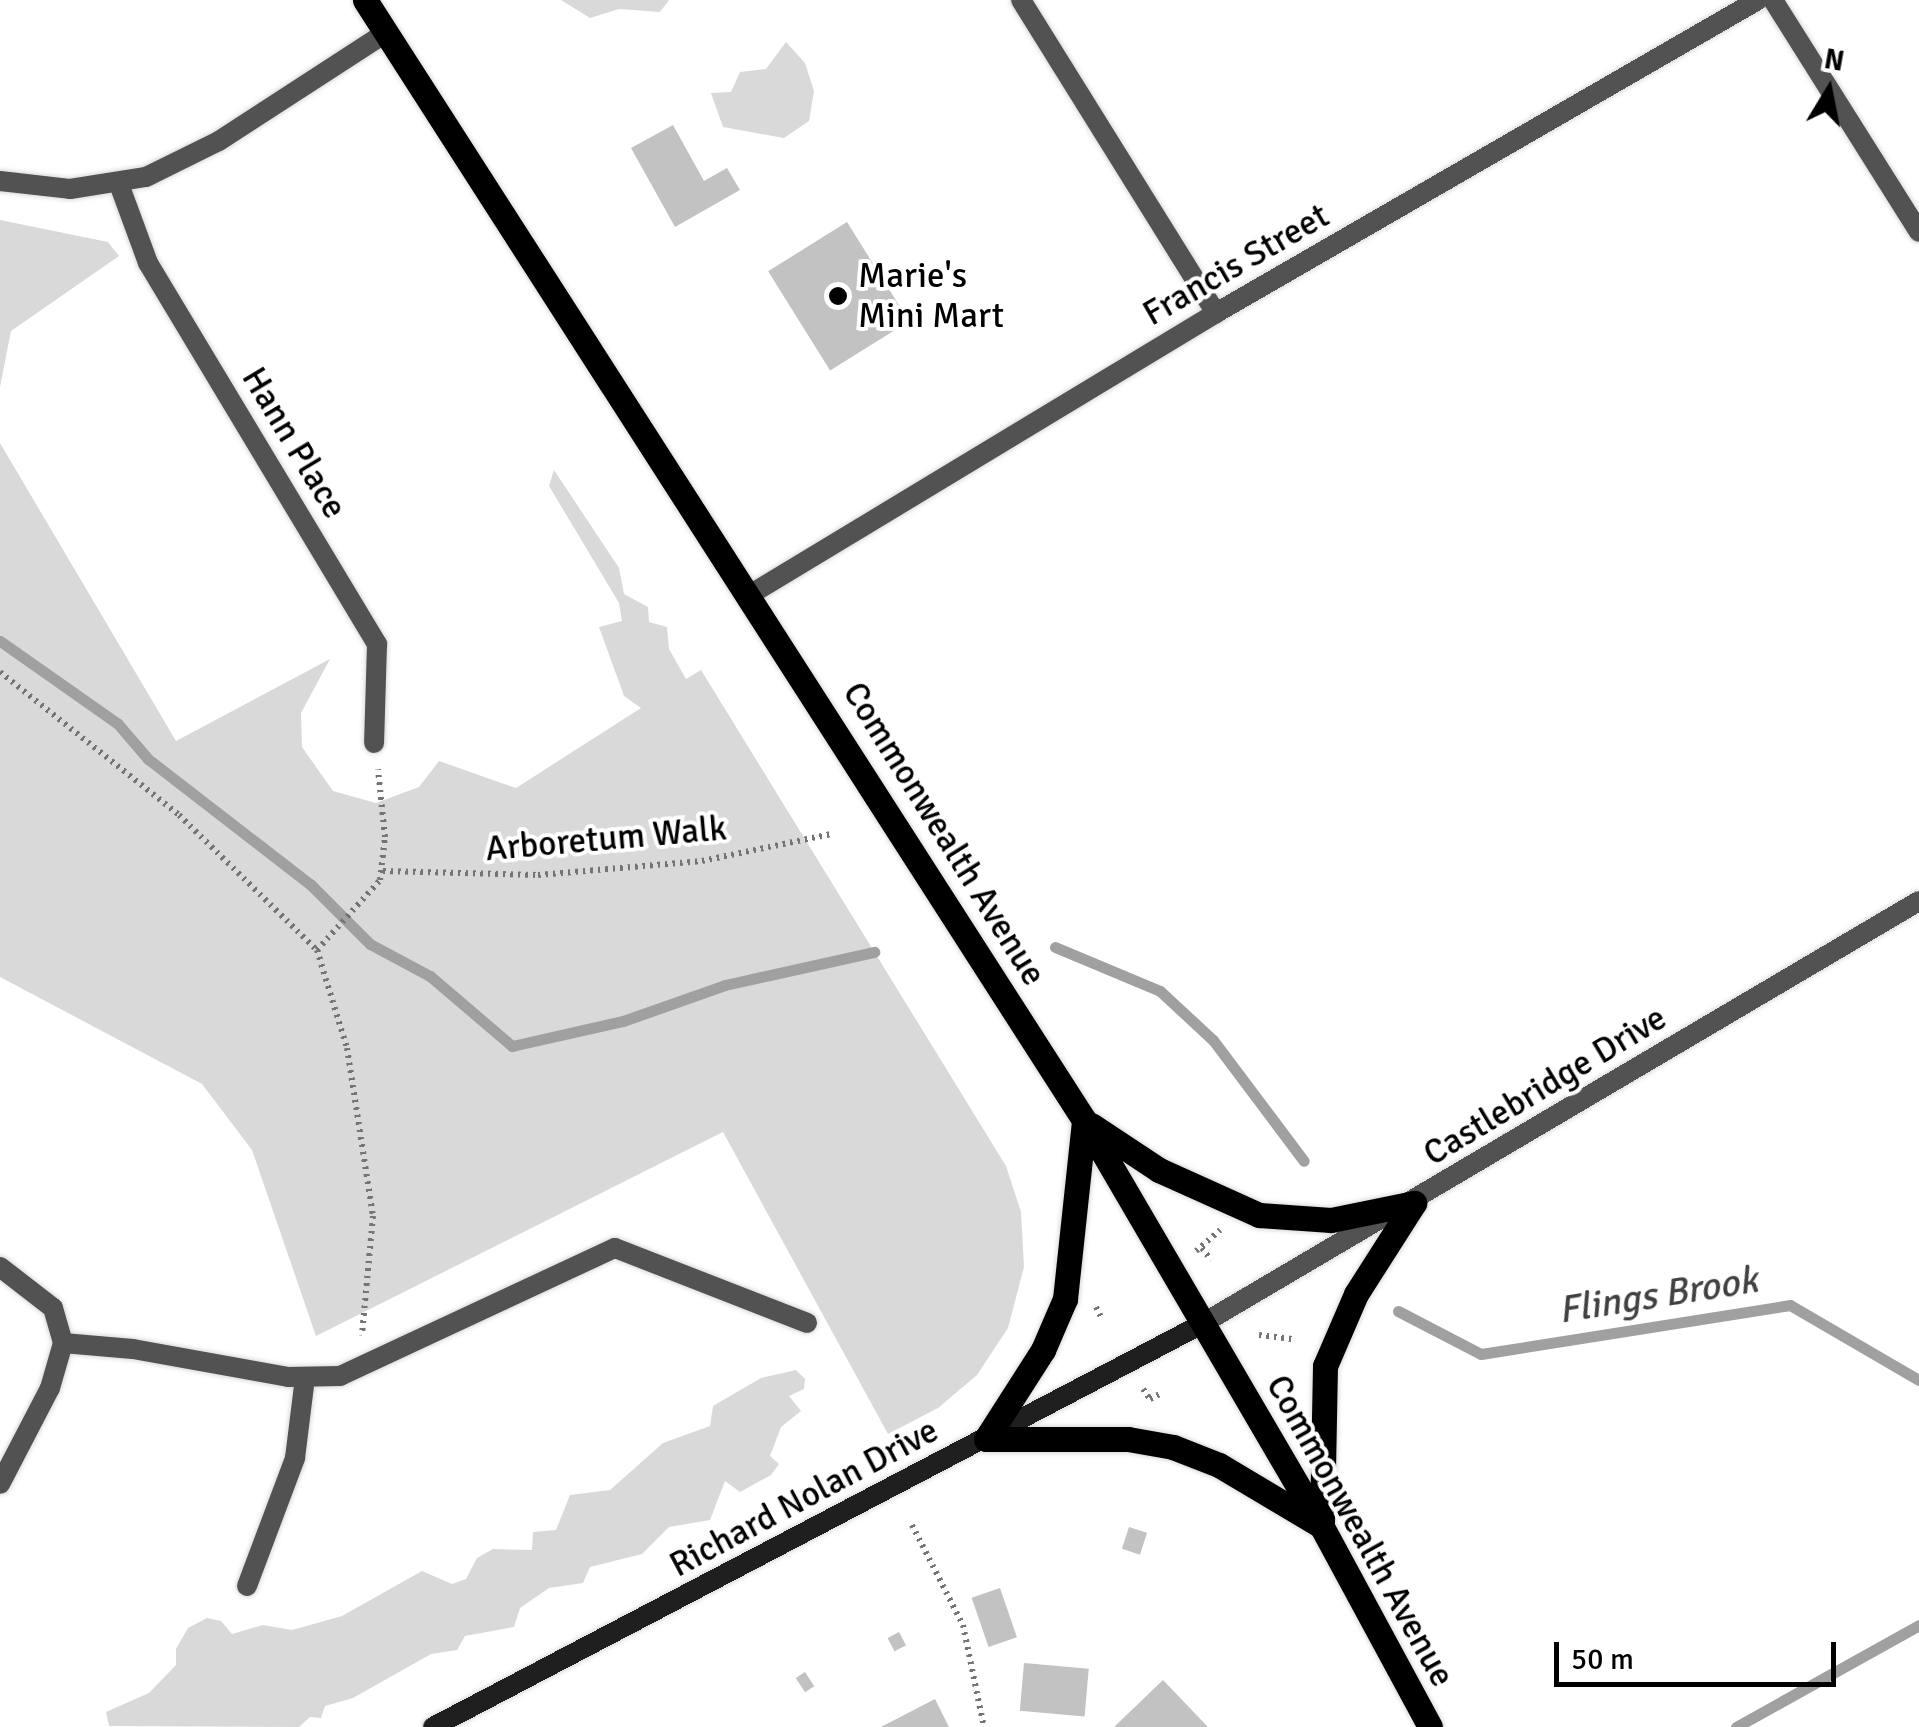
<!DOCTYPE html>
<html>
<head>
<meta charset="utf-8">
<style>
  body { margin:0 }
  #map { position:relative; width:1919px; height:1727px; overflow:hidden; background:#fff; font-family:Signika,sans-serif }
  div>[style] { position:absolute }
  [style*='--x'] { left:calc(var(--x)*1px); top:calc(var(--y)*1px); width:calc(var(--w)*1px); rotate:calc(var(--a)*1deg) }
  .green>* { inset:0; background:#d9d9d9 }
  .stream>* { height:11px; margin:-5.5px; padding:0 5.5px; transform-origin:5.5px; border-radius:5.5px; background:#a0a0a0 }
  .building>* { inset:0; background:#c2c2c2; transform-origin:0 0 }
  .path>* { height:6px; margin-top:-3px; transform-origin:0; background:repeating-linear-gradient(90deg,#747474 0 2.5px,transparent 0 7.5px) }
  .roads { filter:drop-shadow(0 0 2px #dbdbdb) drop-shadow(0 0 2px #dbdbdb) }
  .lane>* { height:20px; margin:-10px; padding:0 10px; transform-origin:10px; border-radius:10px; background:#525252 }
  .street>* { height:20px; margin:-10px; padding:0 10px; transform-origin:10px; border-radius:10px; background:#525252 }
  .secondary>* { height:20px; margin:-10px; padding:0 10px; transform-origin:10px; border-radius:10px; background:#1f1f1f }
  .primary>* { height:25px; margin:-12.5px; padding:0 12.5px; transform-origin:12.5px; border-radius:12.5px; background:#000 }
  .dots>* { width:28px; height:28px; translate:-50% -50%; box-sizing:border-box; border:5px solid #fff; border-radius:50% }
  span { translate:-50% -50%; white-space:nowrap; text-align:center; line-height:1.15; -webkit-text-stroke:8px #fff; paint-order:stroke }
  .street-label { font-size:35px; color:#000 }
  .poi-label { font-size:35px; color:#000 }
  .left { translate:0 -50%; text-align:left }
  .water-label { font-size:38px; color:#414141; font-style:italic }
  .north { position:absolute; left:1779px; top:40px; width:100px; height:100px; -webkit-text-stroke:8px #fff; paint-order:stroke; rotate:10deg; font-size:28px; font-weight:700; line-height:40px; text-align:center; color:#000 }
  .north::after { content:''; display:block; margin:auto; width:35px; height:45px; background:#000; clip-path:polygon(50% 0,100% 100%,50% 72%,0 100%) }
  .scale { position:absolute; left:1554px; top:1642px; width:282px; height:45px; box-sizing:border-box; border:5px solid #000; border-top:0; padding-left:12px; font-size:30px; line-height:35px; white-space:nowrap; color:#000; -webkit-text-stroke:8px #fff; paint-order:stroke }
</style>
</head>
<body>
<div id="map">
  <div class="green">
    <div style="clip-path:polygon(561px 0,669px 0,660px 12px,619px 9px,590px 18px)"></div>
    <div style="clip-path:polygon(786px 42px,805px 63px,814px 91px,809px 121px,784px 138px,723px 127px,711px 93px,731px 92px,740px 72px,766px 69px)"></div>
    <div style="clip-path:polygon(0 220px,108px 242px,119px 256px,11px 331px,0 387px)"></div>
    <div style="clip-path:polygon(0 443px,176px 741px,330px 659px,301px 713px,302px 747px,333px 791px,376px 803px,419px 787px,439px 761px,516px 788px,641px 708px,624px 696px,599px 627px,622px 621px,619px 603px,549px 486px,554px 470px,619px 568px,624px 594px,648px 607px,649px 622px,667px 627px,669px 649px,686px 679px,701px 670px,1006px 1166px,1021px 1212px,1024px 1267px,1008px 1328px,977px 1375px,938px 1408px,888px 1434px,723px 1132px,316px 1336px,252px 1150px,202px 1084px,0 977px)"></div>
    <div style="clip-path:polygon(796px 1370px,805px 1379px,804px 1389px,789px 1396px,801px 1411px,781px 1427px,770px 1456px,779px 1464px,771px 1475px,740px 1492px,725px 1481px,710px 1520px,669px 1527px,642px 1554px,590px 1567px,583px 1583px,549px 1588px,520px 1608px,514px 1627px,465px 1636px,457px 1650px,431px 1654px,353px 1698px,325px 1706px,321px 1718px,310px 1717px,299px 1727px,109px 1726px,106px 1712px,149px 1693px,176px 1665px,176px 1649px,188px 1628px,207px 1618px,221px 1621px,232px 1634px,263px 1625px,292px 1630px,342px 1616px,422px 1571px,452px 1584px,466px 1579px,477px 1558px,493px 1549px,532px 1550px,533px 1532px,556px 1530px,570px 1495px,610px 1490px,663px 1443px,710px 1426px,713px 1406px,761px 1378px)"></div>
  </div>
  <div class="stream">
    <div style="--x:0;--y:641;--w:144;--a:35.1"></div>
    <div style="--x:118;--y:724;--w:46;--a:49.4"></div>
    <div style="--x:148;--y:759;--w:205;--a:37.7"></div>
    <div style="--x:310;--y:884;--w:85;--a:45"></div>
    <div style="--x:370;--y:944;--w:68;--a:28.1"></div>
    <div style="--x:430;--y:976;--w:108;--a:40.5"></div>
    <div style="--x:512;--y:1046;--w:114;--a:-12.7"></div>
    <div style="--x:623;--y:1021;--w:108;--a:-19.4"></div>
    <div style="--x:725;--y:985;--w:153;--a:-12.5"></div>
    <div style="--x:1055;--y:947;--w:114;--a:22.7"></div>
    <div style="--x:1160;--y:991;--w:72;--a:42.8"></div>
    <div style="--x:1213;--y:1040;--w:151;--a:53.1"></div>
    <div style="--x:1398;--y:1311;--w:93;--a:27.4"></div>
    <div style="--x:1481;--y:1354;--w:313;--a:-9"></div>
    <div style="--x:1790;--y:1305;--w:149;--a:30.2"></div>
    <div style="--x:1736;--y:1727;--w:210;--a:-29.1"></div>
  </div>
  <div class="building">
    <div style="clip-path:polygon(673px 125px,704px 181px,727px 168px,740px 190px,675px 227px,631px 148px)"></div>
    <div style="left:847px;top:222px;width:117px;height:93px;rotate:58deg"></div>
    <div style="left:1129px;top:1527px;width:19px;height:23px;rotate:18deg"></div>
    <div style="left:1000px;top:1588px;width:52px;height:30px;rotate:71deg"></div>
    <div style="left:899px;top:1632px;width:15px;height:13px;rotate:62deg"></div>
    <div style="left:1024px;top:1663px;width:65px;height:48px;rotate:5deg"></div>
    <div style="left:805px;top:1672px;width:17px;height:11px;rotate:57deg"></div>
    <div style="clip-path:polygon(1163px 1680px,1208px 1727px,1114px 1727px)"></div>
    <div style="clip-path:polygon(935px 1699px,949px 1727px,881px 1727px)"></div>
  </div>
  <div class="path">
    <div style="--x:0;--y:672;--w:229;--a:38.6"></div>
    <div style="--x:179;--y:815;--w:193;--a:44.4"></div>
    <div style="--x:317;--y:950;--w:102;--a:73"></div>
    <div style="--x:347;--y:1048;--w:170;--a:81.2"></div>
    <div style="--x:373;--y:1216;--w:120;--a:95.3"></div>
    <div style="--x:383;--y:871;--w:155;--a:1.5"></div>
    <div style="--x:538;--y:875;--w:165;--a:-4.9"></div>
    <div style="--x:702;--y:861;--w:132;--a:-11.8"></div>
    <div style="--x:317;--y:950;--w:94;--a:-48"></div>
    <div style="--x:380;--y:880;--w:43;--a:-83.4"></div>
    <div style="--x:385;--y:837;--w:68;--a:-95.9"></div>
    <div style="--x:1202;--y:1248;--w:15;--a:53"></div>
    <div style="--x:1196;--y:1251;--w:32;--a:-41"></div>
    <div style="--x:1096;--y:1307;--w:13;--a:63"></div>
    <div style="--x:1259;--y:1335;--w:33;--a:7"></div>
    <div style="--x:1143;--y:1389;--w:12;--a:55"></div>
    <div style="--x:1150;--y:1399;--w:11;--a:-27"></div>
    <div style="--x:912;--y:1525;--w:112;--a:63"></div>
    <div style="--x:963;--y:1625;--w:104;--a:78.4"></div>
  </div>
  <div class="roads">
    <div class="lane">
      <div style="--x:63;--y:1343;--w:70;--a:4.9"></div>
      <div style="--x:133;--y:1349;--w:158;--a:10.2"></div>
      <div style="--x:288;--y:1377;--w:52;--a:-1.1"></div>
      <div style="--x:340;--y:1376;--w:303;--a:-25"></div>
      <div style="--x:615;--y:1248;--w:206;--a:21.3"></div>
      <div style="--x:247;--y:1586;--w:137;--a:-69.4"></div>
      <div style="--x:295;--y:1458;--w:81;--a:-82.9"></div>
    </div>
    <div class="street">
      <div style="--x:1021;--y:0;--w:369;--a:58.1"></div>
      <div style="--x:1773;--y:0;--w:274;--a:57.8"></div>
      <div style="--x:0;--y:181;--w:70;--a:6.5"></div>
      <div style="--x:70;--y:189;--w:77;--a:-9"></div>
      <div style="--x:146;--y:177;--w:81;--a:-26.3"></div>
      <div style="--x:219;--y:141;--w:197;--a:-33"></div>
      <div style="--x:119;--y:184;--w:84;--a:69.8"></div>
      <div style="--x:148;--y:263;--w:445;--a:59"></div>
      <div style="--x:377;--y:644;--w:99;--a:91.7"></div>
      <div style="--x:751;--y:594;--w:543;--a:-31.14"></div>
      <div style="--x:1216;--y:313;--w:626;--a:-30.01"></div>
      <div style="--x:0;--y:1267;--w:67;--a:37.7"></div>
      <div style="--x:53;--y:1308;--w:36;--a:74"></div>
      <div style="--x:63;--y:1343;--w:47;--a:106.1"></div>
      <div style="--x:50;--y:1388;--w:108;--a:117.5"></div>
      <div style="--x:1202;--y:1324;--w:832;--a:-30.54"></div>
    </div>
    <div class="secondary">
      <div style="--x:433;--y:1727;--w:868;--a:-27.66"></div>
    </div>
    <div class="primary">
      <div style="--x:365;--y:0;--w:1331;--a:57.3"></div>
      <div style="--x:1084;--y:1120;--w:471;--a:59.7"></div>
      <div style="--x:1322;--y:1527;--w:227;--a:61.6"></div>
      <div style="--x:1091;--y:1125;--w:82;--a:33.5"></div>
      <div style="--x:1159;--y:1170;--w:110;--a:24.2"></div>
      <div style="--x:1259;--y:1215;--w:72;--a:4"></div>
      <div style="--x:1331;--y:1220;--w:85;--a:-11.6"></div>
      <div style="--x:986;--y:1439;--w:142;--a:0"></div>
      <div style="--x:1128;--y:1439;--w:46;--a:10.1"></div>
      <div style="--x:1173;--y:1447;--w:49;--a:21.4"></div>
      <div style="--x:1219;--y:1465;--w:115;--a:30.8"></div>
      <div style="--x:986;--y:1439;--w:106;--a:-57.4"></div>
      <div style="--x:1043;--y:1350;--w:56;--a:-66.7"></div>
      <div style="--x:1065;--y:1299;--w:180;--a:-83.9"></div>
      <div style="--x:1322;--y:1522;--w:156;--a:-88.9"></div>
      <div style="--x:1325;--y:1366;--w:78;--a:-66.7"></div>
      <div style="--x:1356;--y:1294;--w:108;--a:-57.5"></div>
    </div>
  </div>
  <div class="dots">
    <div style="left:838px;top:296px;background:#000"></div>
  </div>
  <div class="street-label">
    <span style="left:1236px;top:265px;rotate:-30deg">Francis Street</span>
    <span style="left:294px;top:443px;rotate:59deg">Hann Place</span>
    <span style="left:944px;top:834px;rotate:58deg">Commonwealth Avenue</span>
    <span style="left:606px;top:839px;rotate:-5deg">Arboretum Walk</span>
    <span style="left:1545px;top:1086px;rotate:-31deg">Castlebridge Drive</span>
    <span style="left:804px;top:1498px;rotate:-28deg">Richard Nolan Drive</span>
    <span style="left:1360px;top:1531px;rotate:61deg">Commonwealth Avenue</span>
  </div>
  <div class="poi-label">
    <span class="left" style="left:858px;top:296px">Marie's<br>Mini Mart</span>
  </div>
  <div class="water-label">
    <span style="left:1658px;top:1295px;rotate:-9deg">Flings Brook</span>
  </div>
  <div class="north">N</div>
  <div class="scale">50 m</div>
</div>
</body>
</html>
